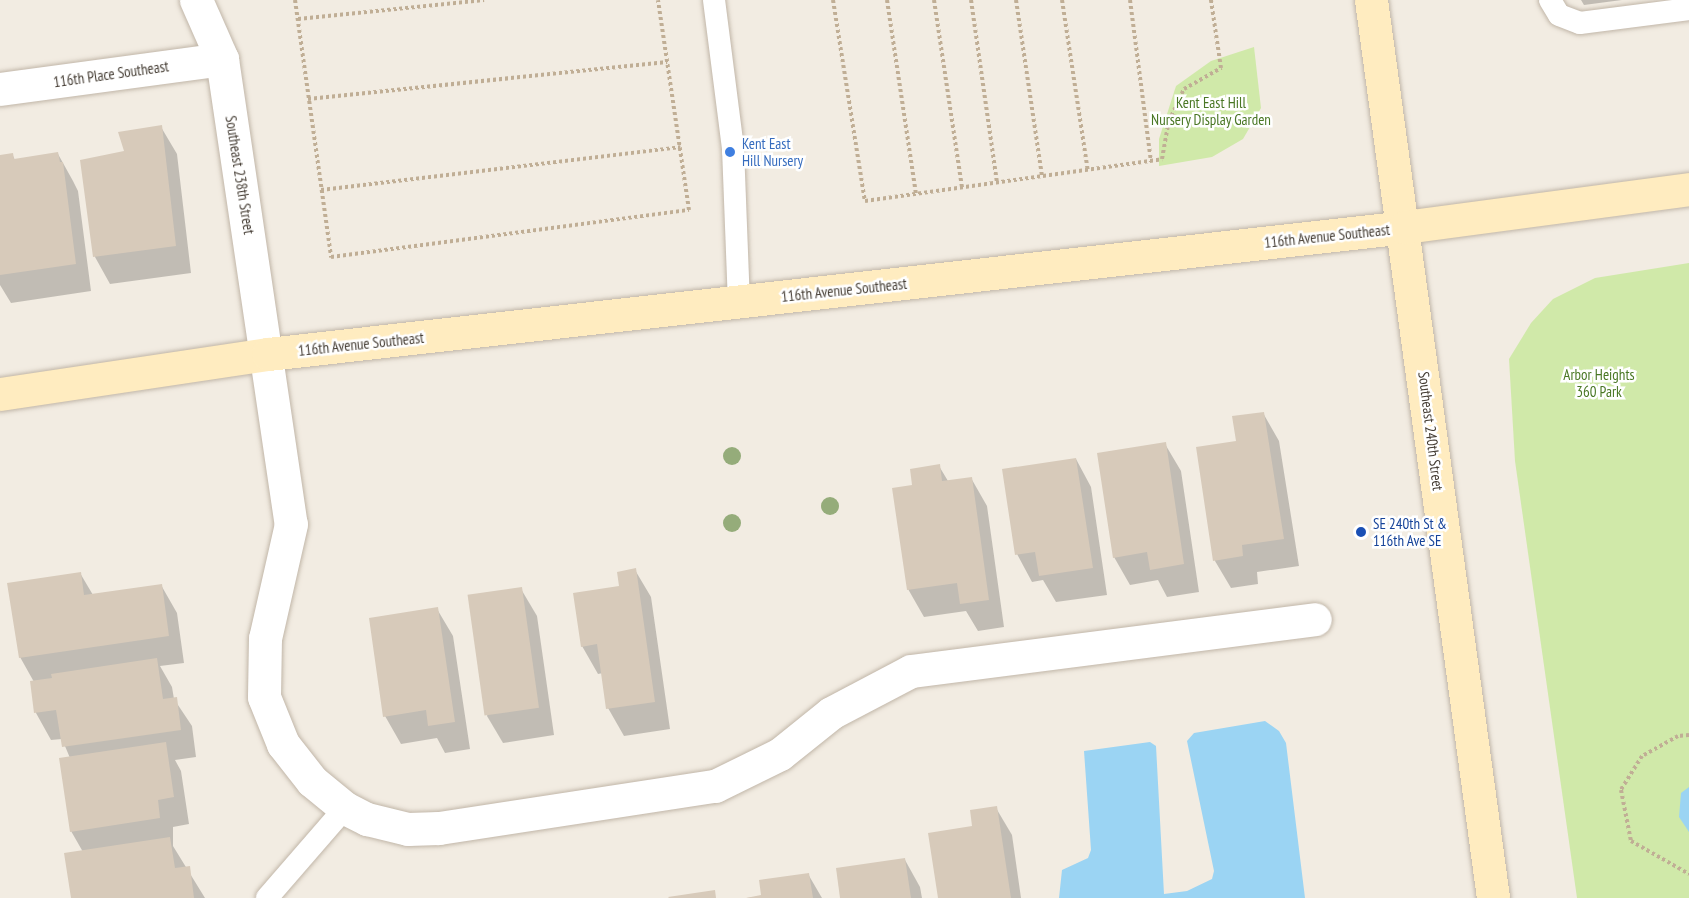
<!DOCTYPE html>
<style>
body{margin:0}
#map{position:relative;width:1689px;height:898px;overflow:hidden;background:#f2ece2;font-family:"PT Sans Narrow",sans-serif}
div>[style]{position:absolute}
.green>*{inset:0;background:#d0e9a9}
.water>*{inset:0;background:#9bd4f3}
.shadow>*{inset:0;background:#0003}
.building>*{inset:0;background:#d7caba;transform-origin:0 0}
.path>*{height:4px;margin-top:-2px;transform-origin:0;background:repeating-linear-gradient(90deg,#c0ae95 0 3px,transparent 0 6px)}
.roads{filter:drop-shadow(0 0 2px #c1b6a8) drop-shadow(0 0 2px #c1b6a8)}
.service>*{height:22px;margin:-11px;padding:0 11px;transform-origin:11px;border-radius:11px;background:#fff}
.minor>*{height:33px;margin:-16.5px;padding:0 16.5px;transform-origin:16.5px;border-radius:16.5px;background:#fff}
.secondary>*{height:33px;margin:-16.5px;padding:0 16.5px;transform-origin:16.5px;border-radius:16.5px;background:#ffecc0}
.trees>*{width:18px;height:18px;margin:-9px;border-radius:50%;background:#95ac7a}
.dots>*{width:16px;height:16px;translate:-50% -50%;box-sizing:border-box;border:3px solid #fff;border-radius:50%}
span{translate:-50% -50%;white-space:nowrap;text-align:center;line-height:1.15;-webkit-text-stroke:5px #fff;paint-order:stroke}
.street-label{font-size:15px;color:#443c33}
.park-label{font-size:15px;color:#497724}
.shop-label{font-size:15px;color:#366cbe}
.left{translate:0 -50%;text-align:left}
.transit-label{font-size:15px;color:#164399}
</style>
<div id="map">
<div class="green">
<i style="clip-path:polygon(1254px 47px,1261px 108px,1243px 139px,1212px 157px,1159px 166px,1159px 139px,1176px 86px,1211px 61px)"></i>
<i style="clip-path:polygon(1689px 263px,1689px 898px,1577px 898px,1515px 461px,1509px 359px,1531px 323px,1553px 299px,1595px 278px)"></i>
</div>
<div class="water">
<i style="clip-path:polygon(1265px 721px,1279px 731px,1286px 743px,1305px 898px,1059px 898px,1062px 870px,1088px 858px,1091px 850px,1084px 751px,1150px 742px,1156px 746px,1164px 894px,1187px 891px,1212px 879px,1214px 871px,1187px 741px,1194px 733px)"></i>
<i style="clip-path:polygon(1689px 787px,1689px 832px,1679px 817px,1681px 793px)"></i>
</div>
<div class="shadow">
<i style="clip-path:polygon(1581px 0,1622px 0,1584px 5px)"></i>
<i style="clip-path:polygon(161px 127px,177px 154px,191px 273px,110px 284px,95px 257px,81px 161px,126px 152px)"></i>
<i style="clip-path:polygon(12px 154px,15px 160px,58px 154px,73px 181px,78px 191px,91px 291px,11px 303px,0 285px,0 156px)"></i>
<i style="clip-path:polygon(1263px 413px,1279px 441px,1299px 566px,1257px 572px,1258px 584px,1231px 588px,1215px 561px,1198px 448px,1237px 442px)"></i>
<i style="clip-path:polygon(1165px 444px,1181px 471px,1199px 592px,1167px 597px,1158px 580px,1130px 585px,1114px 557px)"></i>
<i style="clip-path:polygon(1076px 459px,1091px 487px,1107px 595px,1056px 602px,1043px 580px,1032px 582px,1017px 554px)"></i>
<i style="clip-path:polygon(939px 466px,948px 481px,971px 478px,987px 506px,1004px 627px,978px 631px,966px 611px,924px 617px,908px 589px)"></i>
<i style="clip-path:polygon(635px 570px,651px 597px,670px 729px,624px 736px,608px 708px,603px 673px,598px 674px,582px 646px)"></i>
<i style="clip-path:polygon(80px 573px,93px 595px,161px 585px,177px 613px,184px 663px,160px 666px,172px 687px,174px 699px,192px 726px,196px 757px,175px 760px,181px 771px,189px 824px,173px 827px,173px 846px,205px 898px,72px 898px,83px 852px,71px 831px,70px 758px,62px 739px,51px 740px,36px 713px,31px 683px,34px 682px,20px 657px)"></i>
<i style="clip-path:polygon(521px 589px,537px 616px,554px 735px,503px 743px,487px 716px)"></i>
<i style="clip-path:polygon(437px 609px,453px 636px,470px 749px,445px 753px,437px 738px,401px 744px,385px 716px)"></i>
<i style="clip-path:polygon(996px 808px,1012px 835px,1021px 898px,940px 898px,974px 827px)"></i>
<i style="clip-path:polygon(905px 860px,920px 887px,922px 898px,842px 898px)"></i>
<i style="clip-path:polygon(808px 874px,822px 898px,747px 898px,763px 896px)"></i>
</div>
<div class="building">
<i style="clip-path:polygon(162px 125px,176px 246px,93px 257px,80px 160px,124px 151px,118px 132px)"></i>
<i style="clip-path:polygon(58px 152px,60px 162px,63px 162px,76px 264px,0 275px,0 155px,13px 153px,14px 159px)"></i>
<i style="clip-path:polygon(1264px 412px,1284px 539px,1242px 545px,1243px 556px,1213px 561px,1196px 447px,1236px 441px,1232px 416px)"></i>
<i style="clip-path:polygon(1166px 442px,1184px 564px,1150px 570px,1147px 552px,1113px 558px,1097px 453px)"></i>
<i style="clip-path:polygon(1076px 458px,1093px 568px,1039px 576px,1035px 552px,1015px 555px,1002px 469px)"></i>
<i style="clip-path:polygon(940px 464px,942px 481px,972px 477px,989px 600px,960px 604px,957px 583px,907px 590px,892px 488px,912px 485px,910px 469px)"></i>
<i style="clip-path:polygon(636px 568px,655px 702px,606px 709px,597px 644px,581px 647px,573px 593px,619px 586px,617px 572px)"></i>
<i style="clip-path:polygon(81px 572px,84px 595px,162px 584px,169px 636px,19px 658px,7px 583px)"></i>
<i style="left:522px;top:587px;width:122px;height:55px;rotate:82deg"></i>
<i style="clip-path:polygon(438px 607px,455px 722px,428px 726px,426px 710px,383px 717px,369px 618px)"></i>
<i style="clip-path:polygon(157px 658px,163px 699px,177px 697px,181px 730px,62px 747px,56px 710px,34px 713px,30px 681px,52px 678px,51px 674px)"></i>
<i style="clip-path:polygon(166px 742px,174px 797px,158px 800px,160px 818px,70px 832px,59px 758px)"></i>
<i style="clip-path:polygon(997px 806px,1011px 898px,938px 898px,928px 833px,972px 826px,970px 810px)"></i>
<i style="clip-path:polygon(170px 837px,175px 868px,190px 866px,194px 898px,71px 898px,64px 853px)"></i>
<i style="clip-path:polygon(905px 858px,911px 898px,840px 898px,836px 868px)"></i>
<i style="clip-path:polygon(809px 873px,813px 898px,746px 898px,761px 895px,759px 880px)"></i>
<i style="clip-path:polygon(715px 890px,716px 898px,669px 898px,668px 897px)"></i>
</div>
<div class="path">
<i style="left:295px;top:0;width:260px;rotate:82deg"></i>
<i style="left:331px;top:257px;width:361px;rotate:-7.5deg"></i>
<i style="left:689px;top:210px;width:212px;rotate:-98.4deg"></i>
<i style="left:833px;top:0;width:204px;rotate:81deg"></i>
<i style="left:865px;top:201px;width:300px;rotate:-8deg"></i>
<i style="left:1162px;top:159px;width:39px;rotate:-80deg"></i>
<i style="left:1169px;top:121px;width:35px;rotate:-65deg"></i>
<i style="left:1184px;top:89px;width:43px;rotate:-29.6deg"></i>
<i style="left:1221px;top:68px;width:69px;rotate:-98.4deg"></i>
<i style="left:887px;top:0;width:196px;rotate:81.5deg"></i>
<i style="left:934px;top:0;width:190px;rotate:81.5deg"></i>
<i style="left:971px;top:0;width:185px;rotate:81.9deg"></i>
<i style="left:1016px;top:0;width:179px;rotate:81.6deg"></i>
<i style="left:1062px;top:0;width:173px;rotate:81.4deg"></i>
<i style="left:1130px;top:0;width:163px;rotate:82.6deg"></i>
<i style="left:298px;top:19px;width:187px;rotate:-5.8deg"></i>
<i style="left:308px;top:99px;width:361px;rotate:-5.9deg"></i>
<i style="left:321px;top:190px;width:362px;rotate:-6.8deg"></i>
<i style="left:1689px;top:735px;width:11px;rotate:175deg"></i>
<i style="left:1678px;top:736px;width:41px;rotate:150.9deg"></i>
<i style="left:1642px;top:756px;width:40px;rotate:122deg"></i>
<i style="left:1621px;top:790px;width:52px;rotate:78.9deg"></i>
<i style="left:1631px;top:841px;width:67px;rotate:29.6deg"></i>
</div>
<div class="roads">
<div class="service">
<i style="left:714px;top:0;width:149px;rotate:82.7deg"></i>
<i style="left:733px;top:148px;width:154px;rotate:87.8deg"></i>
<i style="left:1550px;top:0;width:17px;rotate:59deg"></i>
<i style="left:1559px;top:15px;width:22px;rotate:21deg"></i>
<i style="left:1580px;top:23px;width:110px;rotate:-7.3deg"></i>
<i style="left:267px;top:898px;width:119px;rotate:-49.1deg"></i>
</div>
<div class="minor">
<i style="left:196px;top:0;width:64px;rotate:66.2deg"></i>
<i style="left:222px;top:59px;width:470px;rotate:81.6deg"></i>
<i style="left:291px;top:524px;width:117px;rotate:102.8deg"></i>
<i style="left:265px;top:638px;width:59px;rotate:91deg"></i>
<i style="left:264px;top:697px;width:51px;rotate:68deg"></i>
<i style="left:283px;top:744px;width:47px;rotate:51.9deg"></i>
<i style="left:312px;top:781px;width:43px;rotate:39.3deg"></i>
<i style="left:345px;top:808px;width:25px;rotate:27deg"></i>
<i style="left:367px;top:819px;width:42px;rotate:13.7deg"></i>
<i style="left:408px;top:829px;width:31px;rotate:-2deg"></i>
<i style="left:439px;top:828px;width:279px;rotate:-8.7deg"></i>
<i style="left:715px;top:786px;width:72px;rotate:-26.2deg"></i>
<i style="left:780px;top:754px;width:65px;rotate:-38.8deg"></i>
<i style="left:831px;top:713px;width:90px;rotate:-27.7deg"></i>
<i style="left:911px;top:671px;width:407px;rotate:-7.3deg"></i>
<i style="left:0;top:89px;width:224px;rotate:-7.7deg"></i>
</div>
<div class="secondary">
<i style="left:1371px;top:0;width:906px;rotate:82.26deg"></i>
<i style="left:0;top:394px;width:271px;rotate:-8.5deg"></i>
<i style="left:268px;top:354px;width:1144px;rotate:-6.37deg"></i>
<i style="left:1405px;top:227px;width:287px;rotate:-7.6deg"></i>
</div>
</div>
<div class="trees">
<i style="left:732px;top:456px"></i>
<i style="left:830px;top:506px"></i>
<i style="left:732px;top:523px"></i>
</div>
<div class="dots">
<i style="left:730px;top:152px;background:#3f7fe0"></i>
<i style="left:1361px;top:532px;background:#1a4fb4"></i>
</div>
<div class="street-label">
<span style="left:111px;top:74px;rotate:-8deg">116th Place Southeast</span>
<span style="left:240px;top:175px;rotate:81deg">Southeast 238th Street</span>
<span style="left:1327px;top:236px;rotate:-6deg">116th Avenue Southeast</span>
<span style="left:844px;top:290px;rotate:-6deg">116th Avenue Southeast</span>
<span style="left:361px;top:344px;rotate:-6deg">116th Avenue Southeast</span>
<span style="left:1431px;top:431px;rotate:83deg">Southeast 240th Street</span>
</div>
<div class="park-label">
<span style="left:1211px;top:111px">Kent East Hill<br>Nursery Display Garden</span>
<span style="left:1599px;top:383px">Arbor Heights<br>360 Park</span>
</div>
<div class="shop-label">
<span class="left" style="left:742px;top:152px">Kent East<br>Hill Nursery</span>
</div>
<div class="transit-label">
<span class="left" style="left:1373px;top:532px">SE 240th St &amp;<br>116th Ave SE</span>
</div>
</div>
